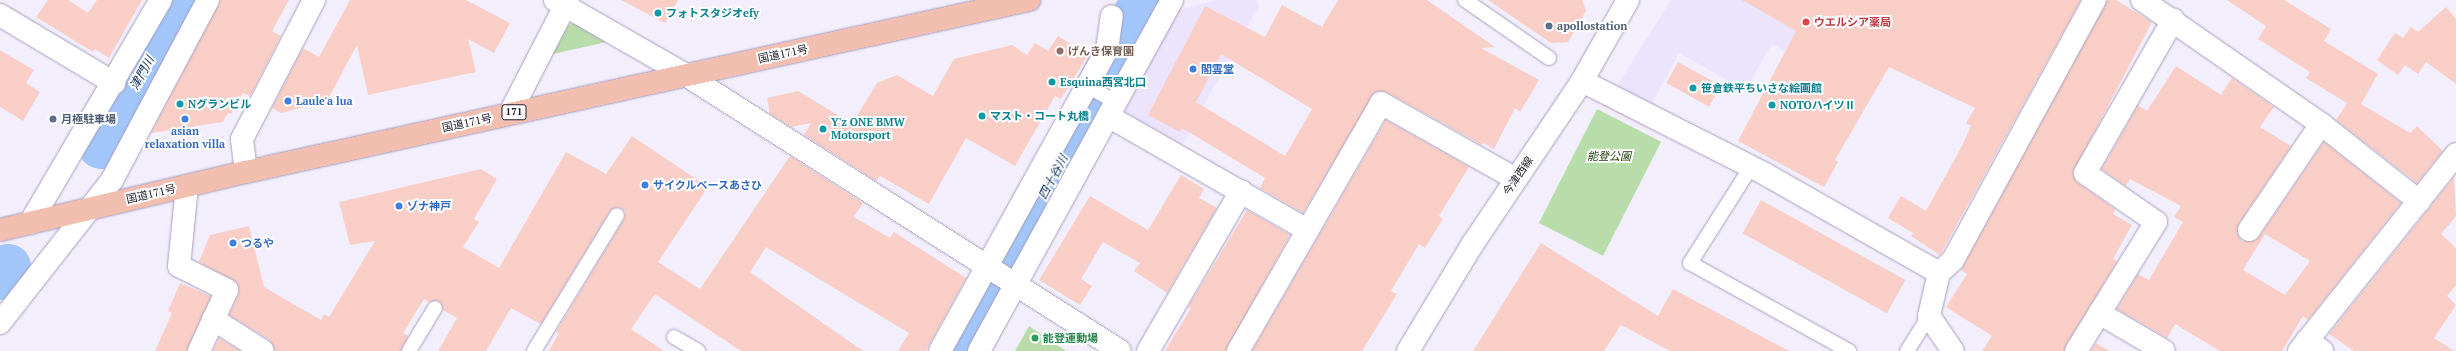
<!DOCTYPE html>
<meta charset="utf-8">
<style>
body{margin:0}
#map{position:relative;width:2456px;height:351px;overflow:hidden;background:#f3eefc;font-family:"PT Serif","Noto Sans JP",serif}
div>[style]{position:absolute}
.built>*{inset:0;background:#ece4fd}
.green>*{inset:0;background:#b9ddaa;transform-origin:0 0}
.river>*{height:46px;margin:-23px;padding:0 23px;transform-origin:23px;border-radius:23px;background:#a2c6f9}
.building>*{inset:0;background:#f8cec7;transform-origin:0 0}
.roads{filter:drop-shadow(0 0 1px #a89ebf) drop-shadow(0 0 1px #a89ebf)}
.lane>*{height:14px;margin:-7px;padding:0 7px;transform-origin:7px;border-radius:7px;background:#fff}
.street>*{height:22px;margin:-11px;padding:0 11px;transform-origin:11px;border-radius:11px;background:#fff}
.secondary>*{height:22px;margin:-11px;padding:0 11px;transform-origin:11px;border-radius:11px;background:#fff}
.highway>*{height:22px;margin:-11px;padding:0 11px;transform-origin:11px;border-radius:11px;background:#f2beaf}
.dots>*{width:11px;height:11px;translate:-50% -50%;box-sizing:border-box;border:2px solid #fefefe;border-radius:50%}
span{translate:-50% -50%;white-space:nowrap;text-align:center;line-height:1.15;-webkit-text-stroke:4px #fefefe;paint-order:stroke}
.shield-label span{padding:1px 3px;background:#fefefe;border:1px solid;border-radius:3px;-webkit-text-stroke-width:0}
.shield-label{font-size:10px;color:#201c29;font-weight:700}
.culture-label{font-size:11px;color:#0d838f;font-weight:700}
.left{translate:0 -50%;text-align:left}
.health-label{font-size:11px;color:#be3a42;font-weight:700}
.service-label{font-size:11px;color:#4e5e75;font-weight:700}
.education-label{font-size:11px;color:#785e54;font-weight:700}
.street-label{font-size:11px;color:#201c29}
.shop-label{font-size:11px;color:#366cbe;font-weight:700}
.park-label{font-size:11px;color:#1d3f08;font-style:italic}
.leisure-label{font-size:11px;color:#27864d;font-weight:700}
.water-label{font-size:12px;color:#072a56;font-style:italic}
</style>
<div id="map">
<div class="built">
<i style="clip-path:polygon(1217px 0,1257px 0,1259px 6px,1182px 145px,1122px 110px,1179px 10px)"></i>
<i style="clip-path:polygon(1671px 0,1850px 0,1813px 67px,1772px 44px,1745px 90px,1679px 53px,1651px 105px,1617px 86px)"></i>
</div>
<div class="green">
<i style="clip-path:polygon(579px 22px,611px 41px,553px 54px,568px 25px)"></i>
<i style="left:1597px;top:109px;width:72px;height:128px;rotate:27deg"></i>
<i style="clip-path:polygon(1029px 326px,1066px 351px,1015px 351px)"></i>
</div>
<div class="river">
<i style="left:101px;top:146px;width:167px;rotate:-60.7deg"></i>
<i style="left:0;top:277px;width:13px;rotate:-51deg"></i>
<i style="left:956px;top:351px;width:197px;rotate:-60.4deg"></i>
<i style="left:1053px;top:180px;width:201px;rotate:-63.4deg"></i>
</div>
<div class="building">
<i style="clip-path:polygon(48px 0,68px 0,88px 13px,97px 0,142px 0,109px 58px,95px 49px,93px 52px,36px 17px)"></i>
<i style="clip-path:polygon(220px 0,289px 0,272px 31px,281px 36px,250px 96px,243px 93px,231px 114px,228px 113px,223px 122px,151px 133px)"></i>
<i style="clip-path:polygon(350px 0,466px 0,510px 23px,494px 53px,468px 39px,476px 72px,368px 95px,357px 45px,327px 101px,281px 113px,272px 108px,303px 48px,319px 57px)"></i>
<i style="clip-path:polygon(621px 0,678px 0,665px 23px)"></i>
<i style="clip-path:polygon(evenodd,1338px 0,1427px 0,1495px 47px,1481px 48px,1539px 80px,1520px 112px,1515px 108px,1494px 149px,1483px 143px,1482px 145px,1387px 92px,1375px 92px,1303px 213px,1260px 188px,1265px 178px,1182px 128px,1180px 132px,1148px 115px,1205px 6px,1265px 37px,1282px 5px,1322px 27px,1338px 0,1221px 54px,1312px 109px,1285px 156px,1196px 102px,1221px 54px)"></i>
<i style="clip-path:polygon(1488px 0,1582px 0,1586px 11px,1568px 42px,1551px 43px)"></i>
<i style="clip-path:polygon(1742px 0,2081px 0,1940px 255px,1911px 236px,1913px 233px,1888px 218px,1901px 196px,1926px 211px,1962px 146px,1971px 126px,1966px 123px,1975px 108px,1889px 67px,1835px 160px,1838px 162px,1824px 187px,1738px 141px,1796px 31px)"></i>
<i style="clip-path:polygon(2107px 0,2116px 0,2152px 22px,2073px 173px,2078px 183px,2115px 209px,2113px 214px,2132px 225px,2113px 259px,2117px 261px,2064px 351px,1982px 351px,1992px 336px,1946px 307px,1967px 274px,1961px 270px)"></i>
<i style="clip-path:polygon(2227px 0,2284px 0,2331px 29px,2324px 41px,2378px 74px,2361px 104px,2410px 133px,2417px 126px,2443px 151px,2417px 183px,2336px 120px,2347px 103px,2306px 78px,2310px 72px,2258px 39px,2266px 26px)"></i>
<i style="clip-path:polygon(2446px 7px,2456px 19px,2456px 84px,2426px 62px,2418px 74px,2405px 65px,2398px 75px,2377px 60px,2395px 33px,2403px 38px,2411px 27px,2418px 32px)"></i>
<i style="clip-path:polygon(1058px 36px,1088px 55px,1061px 99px,1055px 96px,1015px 166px,966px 138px,929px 204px,880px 176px,876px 181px,804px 135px,811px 123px,791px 127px,770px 114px,767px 98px,798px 91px,852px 124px,877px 83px,897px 75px,933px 96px,954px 59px,1012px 45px,1027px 55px,1035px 43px,1048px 51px)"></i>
<i style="clip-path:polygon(0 50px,34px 70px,26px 83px,40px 92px,23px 121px,0 107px)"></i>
<i style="left:1678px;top:62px;width:49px;height:24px;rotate:29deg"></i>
<i style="clip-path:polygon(evenodd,2176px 66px,2221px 95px,2232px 78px,2274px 107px,2260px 127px,2291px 146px,2239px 223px,2238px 235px,2242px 241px,2254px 241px,2259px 237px,2324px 142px,2401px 203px,2308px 320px,2303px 316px,2282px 351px,2220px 351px,2175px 324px,2167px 338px,2117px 309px,2138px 274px,2149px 280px,2183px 222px,2174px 217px,2181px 206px,2130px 179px,2126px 186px,2102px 169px,2138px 105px,2147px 111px,2176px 66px,2265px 234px,2310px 261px,2285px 295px,2243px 270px,2265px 234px)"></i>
<i style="clip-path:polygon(1386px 120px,1469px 167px,1439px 216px,1443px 219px,1425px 248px,1419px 244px,1391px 291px,1397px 294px,1362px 351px,1252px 351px)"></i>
<i style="clip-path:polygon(632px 136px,708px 187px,658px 262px,700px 289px,790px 156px,863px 203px,854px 217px,890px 238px,894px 232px,966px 278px,926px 351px,898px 351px,909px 333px,766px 247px,750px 272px,863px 351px,741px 351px,655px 294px,631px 329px,664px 351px,549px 351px,559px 333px,556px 332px,624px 219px,625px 211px,618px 207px,610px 211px,541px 324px,511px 308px,486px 351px,438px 351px,457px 318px,443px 310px,439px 301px,429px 302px,424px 299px,403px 333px,408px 336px,401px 351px,275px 351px,270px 340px,229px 315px,238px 295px,237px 283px,199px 262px,210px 235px,249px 226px,264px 287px,321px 320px,324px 314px,329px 317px,375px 241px,350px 245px,339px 202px,481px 169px,497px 179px,474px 219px,479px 222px,463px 247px,499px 268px,566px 152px,606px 174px)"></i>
<i style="clip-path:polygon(1181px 175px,1204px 189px,1199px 198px,1217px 208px,1167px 293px,1134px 271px,1140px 263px,1103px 242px,1081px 279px,1092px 286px,1080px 305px,1039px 280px,1090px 196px,1148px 230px)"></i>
<i style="clip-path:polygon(2454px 177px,2456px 216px,2441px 234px,2456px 248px,2456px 285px,2447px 296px,2456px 305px,2434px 338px,2454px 351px,2354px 351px,2329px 334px)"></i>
<i style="left:1761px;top:200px;width:165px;height:38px;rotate:29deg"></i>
<i style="clip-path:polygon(1247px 210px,1290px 235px,1226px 351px,1165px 351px,1191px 308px,1188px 307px)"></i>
<i style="clip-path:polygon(1541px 243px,1658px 316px,1673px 289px,1789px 351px,1670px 351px,1621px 325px,1604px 351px,1473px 351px)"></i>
<i style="clip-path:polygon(180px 283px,211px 296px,187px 351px,155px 351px,172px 313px,168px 311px)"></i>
<i style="clip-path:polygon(219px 338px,240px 351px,213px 351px)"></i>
<i style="clip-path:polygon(2096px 343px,2109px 351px,2091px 351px)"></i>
</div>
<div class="roads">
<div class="lane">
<i style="left:1465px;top:0;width:102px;rotate:34.6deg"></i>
<i style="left:1087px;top:86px;width:33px;rotate:29deg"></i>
<i style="left:1751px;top:167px;width:114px;rotate:122.4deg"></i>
<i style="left:1690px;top:263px;width:182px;rotate:29deg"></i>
<i style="left:674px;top:337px;width:28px;rotate:30deg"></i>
<i style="left:409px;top:351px;width:50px;rotate:-58.8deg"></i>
<i style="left:534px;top:351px;width:159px;rotate:-58.6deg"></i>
<i style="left:1907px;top:351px;width:41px;rotate:-57.8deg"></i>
</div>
<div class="street">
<i style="left:555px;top:0;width:151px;rotate:29.8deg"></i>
<i style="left:686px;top:75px;width:514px;rotate:32.45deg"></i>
<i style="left:2142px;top:0;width:218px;rotate:34.7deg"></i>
<i style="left:2321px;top:124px;width:125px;rotate:38.2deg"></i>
<i style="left:0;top:15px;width:133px;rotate:30.8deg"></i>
<i style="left:1582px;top:81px;width:205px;rotate:26.9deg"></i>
<i style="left:1765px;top:174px;width:200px;rotate:29.6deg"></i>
<i style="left:1939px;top:273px;width:44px;rotate:103.1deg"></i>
<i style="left:1929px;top:316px;width:42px;rotate:55.6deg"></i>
<i style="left:510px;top:113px;width:127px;rotate:-62.8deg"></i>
<i style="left:1108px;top:116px;width:229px;rotate:29.8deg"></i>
<i style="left:246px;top:172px;width:33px;rotate:-97deg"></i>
<i style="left:242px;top:139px;width:157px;rotate:-62.6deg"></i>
<i style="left:187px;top:186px;width:80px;rotate:95.7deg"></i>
<i style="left:179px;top:266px;width:54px;rotate:26.6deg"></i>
<i style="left:227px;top:290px;width:67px;rotate:114.7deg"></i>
<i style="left:30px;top:223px;width:259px;rotate:-59.6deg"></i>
<i style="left:2249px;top:230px;width:128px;rotate:-55.8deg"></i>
<i style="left:1939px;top:273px;width:19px;rotate:-43deg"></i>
<i style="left:1953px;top:260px;width:296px;rotate:-61.4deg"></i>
<i style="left:2099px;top:313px;width:75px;rotate:30.3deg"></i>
<i style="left:213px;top:319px;width:59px;rotate:32.6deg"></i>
<i style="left:0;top:323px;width:182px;rotate:-51.9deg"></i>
<i style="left:112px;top:180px;width:204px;rotate:-61.9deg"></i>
<i style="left:2307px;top:340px;width:19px;rotate:36deg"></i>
<i style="left:940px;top:351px;width:344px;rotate:-61deg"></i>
<i style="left:1107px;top:50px;width:34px;rotate:-82deg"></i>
<i style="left:1148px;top:351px;width:185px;rotate:-59.8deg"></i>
<i style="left:1238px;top:351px;width:286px;rotate:-60deg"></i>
<i style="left:1381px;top:103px;width:155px;rotate:29.4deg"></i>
<i style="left:2076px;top:351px;width:152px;rotate:-58.2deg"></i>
<i style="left:2156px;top:222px;width:86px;rotate:-145.4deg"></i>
<i style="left:2085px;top:173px;width:177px;rotate:-60.1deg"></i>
<i style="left:2299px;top:351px;width:252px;rotate:-51.4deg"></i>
</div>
<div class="secondary">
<i style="left:979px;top:351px;width:401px;rotate:-61.2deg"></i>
<i style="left:1408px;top:351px;width:124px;rotate:-58.9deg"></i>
<i style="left:1472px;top:245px;width:197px;rotate:-56.1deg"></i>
<i style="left:1582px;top:81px;width:93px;rotate:-60.4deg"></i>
</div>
<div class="highway">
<i style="left:0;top:230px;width:253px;rotate:-13.3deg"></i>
<i style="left:246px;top:172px;width:802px;rotate:-12.39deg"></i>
</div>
</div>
<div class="dots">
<i style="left:658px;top:13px;background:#0f9aa8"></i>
<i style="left:1806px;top:22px;background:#e0444e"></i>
<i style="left:1549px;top:26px;background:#5c6f8a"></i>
<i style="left:1060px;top:51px;background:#8d6e63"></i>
<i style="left:1193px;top:69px;background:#3f7fe0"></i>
<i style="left:1052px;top:82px;background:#0f9aa8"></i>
<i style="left:1693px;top:88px;background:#0f9aa8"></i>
<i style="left:288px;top:101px;background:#3f7fe0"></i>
<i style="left:180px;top:104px;background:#0f9aa8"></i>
<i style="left:1772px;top:105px;background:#0f9aa8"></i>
<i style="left:982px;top:116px;background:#0f9aa8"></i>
<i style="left:53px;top:119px;background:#5c6f8a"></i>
<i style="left:185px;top:119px;background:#3f7fe0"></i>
<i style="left:823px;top:129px;background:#0f9aa8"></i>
<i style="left:645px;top:185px;background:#3f7fe0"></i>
<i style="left:399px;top:206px;background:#3f7fe0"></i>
<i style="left:233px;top:243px;background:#3f7fe0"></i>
<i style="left:1035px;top:338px;background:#2e9e5b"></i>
</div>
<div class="shield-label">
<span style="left:514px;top:112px">171</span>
</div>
<div class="culture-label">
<span class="left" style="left:666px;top:13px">フォトスタジオefy</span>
<span class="left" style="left:1060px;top:82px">Esquina西宮北口</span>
<span class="left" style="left:1701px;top:88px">笹倉鉄平ちいさな絵画館</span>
<span class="left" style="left:188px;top:104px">Nグランビル</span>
<span class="left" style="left:1780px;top:105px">NOTOハイツⅡ</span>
<span class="left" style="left:990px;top:116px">マスト・コート丸橋</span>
<span class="left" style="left:831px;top:129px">Y'z ONE BMW<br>Motorsport</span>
</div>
<div class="health-label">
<span class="left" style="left:1814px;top:22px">ウエルシア薬局</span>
</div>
<div class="service-label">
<span class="left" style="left:1557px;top:26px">apollostation</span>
<span class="left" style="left:61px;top:119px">月極駐車場</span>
</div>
<div class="education-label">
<span class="left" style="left:1068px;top:51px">げんき保育園</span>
</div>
<div class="street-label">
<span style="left:783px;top:54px;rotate:-12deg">国道171号</span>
<span style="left:467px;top:123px;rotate:-12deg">国道171号</span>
<span style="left:1518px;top:176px;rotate:-56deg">今津西線</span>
<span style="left:151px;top:194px;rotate:-13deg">国道171号</span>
</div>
<div class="shop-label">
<span class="left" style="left:1201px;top:69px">閣雲堂</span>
<span class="left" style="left:296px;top:101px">Laule'a lua</span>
<span style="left:185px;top:138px">asian<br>relaxation villa</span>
<span class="left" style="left:653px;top:185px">サイクルベースあさひ</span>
<span class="left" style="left:407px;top:206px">ゾナ神戸</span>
<span class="left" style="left:241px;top:243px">つるや</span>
</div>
<div class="park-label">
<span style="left:1609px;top:156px">能登公園</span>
</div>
<div class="leisure-label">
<span class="left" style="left:1043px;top:338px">能登運動場</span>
</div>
<div class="water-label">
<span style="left:142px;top:73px;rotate:-61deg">津門川</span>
<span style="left:1053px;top:177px;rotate:-62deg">四十谷川</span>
</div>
</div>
